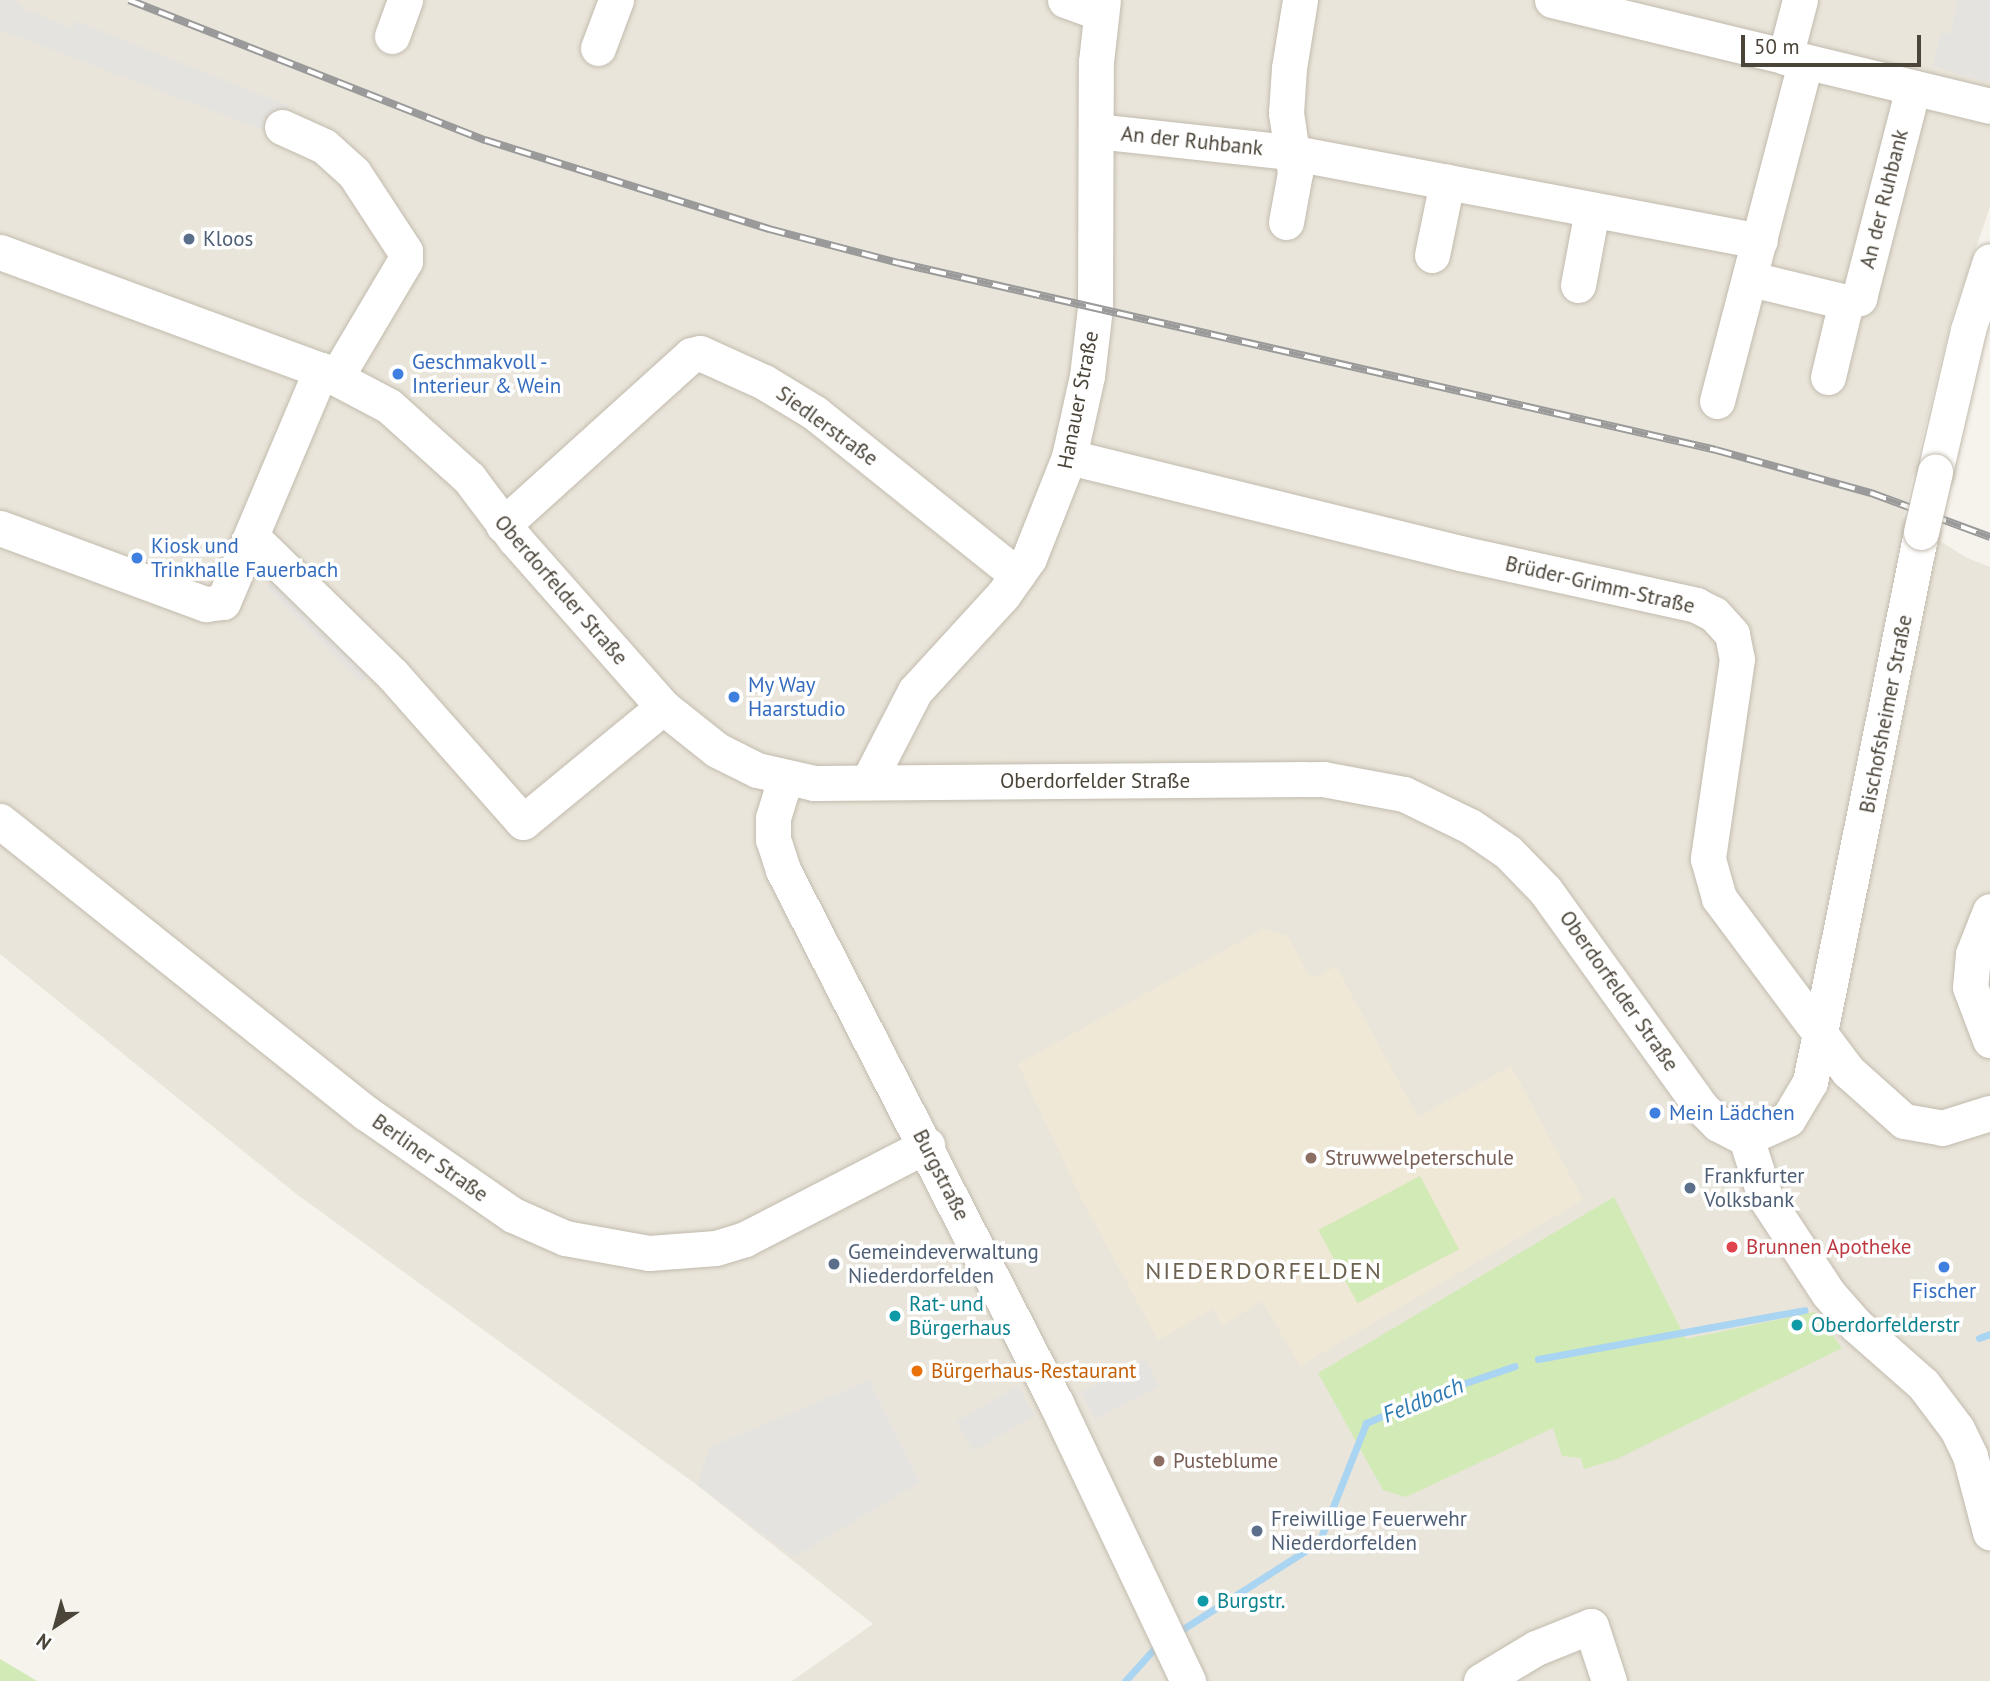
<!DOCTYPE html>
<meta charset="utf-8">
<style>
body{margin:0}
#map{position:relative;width:1990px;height:1681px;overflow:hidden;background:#f6f3ec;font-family:"PT Sans",sans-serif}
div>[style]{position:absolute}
.residential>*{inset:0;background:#eae5da}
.education>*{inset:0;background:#efe8d6}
.green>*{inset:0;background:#d2eab5;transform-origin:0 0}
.parking>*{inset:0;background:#e5e3e0;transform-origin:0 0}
.stream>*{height:7px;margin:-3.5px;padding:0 3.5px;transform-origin:3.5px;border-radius:3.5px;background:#a9d4f2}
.roads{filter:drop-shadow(0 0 2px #c2bbae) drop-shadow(0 0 2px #c2bbae)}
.minor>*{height:35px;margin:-17.5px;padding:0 17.5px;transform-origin:17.5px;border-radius:17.5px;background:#fff}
.rail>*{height:8px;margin-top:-4px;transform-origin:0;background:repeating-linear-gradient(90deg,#fff 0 16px,#9a9a9a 0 32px);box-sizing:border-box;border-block:2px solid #9a9a9a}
.bridges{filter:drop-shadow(0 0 2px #c2bbae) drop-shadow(0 0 2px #c2bbae)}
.minor-bridge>*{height:35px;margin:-17.5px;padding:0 17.5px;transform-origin:17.5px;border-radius:17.5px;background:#fff}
.dots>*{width:19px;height:19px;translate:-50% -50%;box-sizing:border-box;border:4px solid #fff;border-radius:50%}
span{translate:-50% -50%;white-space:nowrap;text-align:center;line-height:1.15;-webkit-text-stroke:7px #fff;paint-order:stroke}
.street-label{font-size:21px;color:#4b4439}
.service-label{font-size:21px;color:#4e5e75}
.left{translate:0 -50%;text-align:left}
.shop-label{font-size:21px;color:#366cbe}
.education-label{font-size:21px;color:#785e54}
.health-label{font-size:21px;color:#be3a42}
.culture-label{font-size:21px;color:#0d838f}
.food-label{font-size:21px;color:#c56008}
.water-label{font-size:23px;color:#2e7ab2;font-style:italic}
.quarter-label{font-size:24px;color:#6e6250;letter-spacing:2px}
.north{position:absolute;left:21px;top:1590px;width:70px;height:70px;-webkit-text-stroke:5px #fff;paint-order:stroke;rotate:216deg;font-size:19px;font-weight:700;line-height:28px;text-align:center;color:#4b4439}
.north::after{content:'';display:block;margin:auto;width:24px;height:32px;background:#4b4439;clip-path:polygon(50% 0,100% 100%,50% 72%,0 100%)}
.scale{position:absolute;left:1741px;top:35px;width:180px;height:32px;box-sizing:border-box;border:4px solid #4b4439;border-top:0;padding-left:9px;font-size:21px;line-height:24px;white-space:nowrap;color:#4b4439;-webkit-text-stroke:5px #fff;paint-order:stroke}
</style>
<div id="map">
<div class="residential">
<i style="clip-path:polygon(0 0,1990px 0,1990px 207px,1951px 320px,1903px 517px,1965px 557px,1990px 567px,1990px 1681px,792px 1681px,873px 1624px,697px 1485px,295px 1193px,0 954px)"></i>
</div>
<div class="education">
<i style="clip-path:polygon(1263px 929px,1288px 936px,1309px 975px,1318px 977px,1336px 966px,1418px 1117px,1511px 1066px,1583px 1200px,1300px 1366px,1262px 1301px,1222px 1326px,1213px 1309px,1158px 1340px,1081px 1198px,1018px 1064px)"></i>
</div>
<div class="green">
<i style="left:1420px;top:1176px;width:83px;height:115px;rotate:62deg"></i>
<i style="clip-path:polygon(1614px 1197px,1686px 1339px,1815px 1312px,1842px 1348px,1617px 1459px,1584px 1469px,1581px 1458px,1562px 1456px,1553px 1428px,1406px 1497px,1383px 1490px,1318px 1373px)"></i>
<i style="clip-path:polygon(0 1659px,37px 1681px,0 1681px)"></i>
</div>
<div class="parking">
<i style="clip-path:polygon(0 0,15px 0,26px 10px,73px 28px,76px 21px,289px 106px,278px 136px,0 30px)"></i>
<i style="clip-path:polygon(1958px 0,1990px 0,1990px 83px,1933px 66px,1941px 33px,1950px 34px)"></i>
<i style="left:285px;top:568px;width:134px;height:27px;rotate:45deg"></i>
<i style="left:1145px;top:1359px;width:31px;height:72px;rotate:63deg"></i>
<i style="clip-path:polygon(873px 1379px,872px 1386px,920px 1482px,794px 1557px,697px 1485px,710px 1447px)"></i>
<i style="left:1018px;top:1386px;width:34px;height:71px;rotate:60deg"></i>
</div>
<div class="stream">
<i style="left:1979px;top:1338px;width:12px;rotate:-20deg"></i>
<i style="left:1538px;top:1359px;width:271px;rotate:-10.4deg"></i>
<i style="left:1183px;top:1629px;width:161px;rotate:-32.6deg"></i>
<i style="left:1319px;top:1542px;width:128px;rotate:-68.4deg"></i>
<i style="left:1366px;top:1423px;width:76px;rotate:-23.2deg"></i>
<i style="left:1436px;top:1393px;width:83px;rotate:-18.9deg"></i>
<i style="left:1125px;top:1681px;width:42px;rotate:-47.9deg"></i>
</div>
<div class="roads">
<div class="minor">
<i style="left:1065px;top:0;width:37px;rotate:20deg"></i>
<i style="left:1552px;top:0;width:451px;rotate:13.6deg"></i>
<i style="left:392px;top:36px;width:38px;rotate:-70deg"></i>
<i style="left:598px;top:48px;width:51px;rotate:-69.4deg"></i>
<i style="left:1785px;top:57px;width:59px;rotate:-75.3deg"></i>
<i style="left:282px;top:127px;width:46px;rotate:24.3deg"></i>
<i style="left:324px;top:146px;width:40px;rotate:42deg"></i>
<i style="left:354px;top:173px;width:93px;rotate:56.8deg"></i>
<i style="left:405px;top:251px;width:10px;rotate:90deg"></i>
<i style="left:405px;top:261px;width:135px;rotate:120.7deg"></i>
<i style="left:1096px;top:131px;width:194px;rotate:6.2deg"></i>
<i style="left:1289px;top:152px;width:479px;rotate:10.7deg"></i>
<i style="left:1286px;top:222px;width:50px;rotate:-79.6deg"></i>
<i style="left:1295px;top:173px;width:61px;rotate:-98.5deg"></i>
<i style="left:1286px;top:113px;width:45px;rotate:-86.2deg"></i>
<i style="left:1289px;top:68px;width:69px;rotate:-80.8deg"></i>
<i style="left:0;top:252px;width:342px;rotate:20.2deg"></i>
<i style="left:321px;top:370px;width:77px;rotate:27.9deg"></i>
<i style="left:389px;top:406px;width:108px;rotate:42deg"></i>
<i style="left:469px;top:478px;width:76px;rotate:53deg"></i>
<i style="left:515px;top:539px;width:224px;rotate:48.6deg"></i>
<i style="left:663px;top:707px;width:69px;rotate:38.5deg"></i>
<i style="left:717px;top:750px;width:45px;rotate:26.6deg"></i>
<i style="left:757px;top:770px;width:58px;rotate:12.8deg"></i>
<i style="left:814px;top:783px;width:509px;rotate:-0.45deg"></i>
<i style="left:1323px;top:779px;width:82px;rotate:10.5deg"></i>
<i style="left:1404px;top:794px;width:73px;rotate:25.9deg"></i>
<i style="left:1470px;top:826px;width:46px;rotate:34.4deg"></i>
<i style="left:1508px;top:852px;width:53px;rotate:45.8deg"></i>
<i style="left:1545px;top:890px;width:267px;rotate:54.3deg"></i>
<i style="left:1701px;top:1107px;width:24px;rotate:45deg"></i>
<i style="left:1718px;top:1124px;width:31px;rotate:27deg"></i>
<i style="left:1746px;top:1138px;width:62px;rotate:72.1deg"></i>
<i style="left:1765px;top:1197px;width:115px;rotate:56.7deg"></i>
<i style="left:1828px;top:1293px;width:43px;rotate:48.8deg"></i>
<i style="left:1856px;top:1325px;width:89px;rotate:41.4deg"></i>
<i style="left:1923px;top:1384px;width:56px;rotate:52.9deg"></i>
<i style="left:1957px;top:1429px;width:30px;rotate:64deg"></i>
<i style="left:1970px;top:1456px;width:79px;rotate:75.3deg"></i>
<i style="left:1432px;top:255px;width:75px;rotate:-78.4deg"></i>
<i style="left:1751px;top:279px;width:98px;rotate:13.6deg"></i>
<i style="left:1578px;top:285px;width:76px;rotate:-79.4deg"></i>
<i style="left:1828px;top:377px;width:77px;rotate:-76.5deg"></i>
<i style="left:1846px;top:302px;width:14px;rotate:-17deg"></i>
<i style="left:1859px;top:298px;width:217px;rotate:-75.6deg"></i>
<i style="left:1717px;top:401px;width:350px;rotate:-75.4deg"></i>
<i style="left:1069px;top:457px;width:403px;rotate:13.8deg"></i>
<i style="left:1460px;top:553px;width:242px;rotate:12.4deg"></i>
<i style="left:1696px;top:605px;width:20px;rotate:27deg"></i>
<i style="left:1714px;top:614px;width:27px;rotate:48deg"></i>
<i style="left:1732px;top:634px;width:25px;rotate:79deg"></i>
<i style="left:1737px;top:659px;width:202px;rotate:98.3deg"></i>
<i style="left:1708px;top:859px;width:41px;rotate:74.2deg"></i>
<i style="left:1719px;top:898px;width:216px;rotate:53.3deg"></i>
<i style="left:1848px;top:1071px;width:75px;rotate:41.8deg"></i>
<i style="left:1904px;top:1121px;width:39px;rotate:10deg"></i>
<i style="left:1942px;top:1128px;width:50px;rotate:-17.4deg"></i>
<i style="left:1935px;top:472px;width:146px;rotate:-76.9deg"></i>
<i style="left:1968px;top:330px;width:72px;rotate:-72.3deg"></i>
<i style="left:503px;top:525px;width:253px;rotate:-42.1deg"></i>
<i style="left:691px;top:355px;width:9px;rotate:-13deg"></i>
<i style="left:700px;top:353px;width:70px;rotate:24.4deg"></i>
<i style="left:764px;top:382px;width:60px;rotate:31.3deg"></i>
<i style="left:815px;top:413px;width:259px;rotate:38.7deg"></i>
<i style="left:0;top:528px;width:220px;rotate:20.3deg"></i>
<i style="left:206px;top:604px;width:17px;rotate:-7deg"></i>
<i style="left:223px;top:602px;width:252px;rotate:-67.1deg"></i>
<i style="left:252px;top:537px;width:197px;rotate:44.4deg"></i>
<i style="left:393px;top:675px;width:196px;rotate:48.5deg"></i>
<i style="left:523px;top:822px;width:181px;rotate:-39.4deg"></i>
<i style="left:785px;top:779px;width:41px;rotate:107.1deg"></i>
<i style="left:773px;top:818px;width:21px;rotate:90deg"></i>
<i style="left:773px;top:839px;width:33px;rotate:72deg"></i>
<i style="left:783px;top:870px;width:599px;rotate:62.88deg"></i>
<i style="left:1056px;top:1403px;width:308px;rotate:64.6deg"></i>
<i style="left:868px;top:782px;width:102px;rotate:-62.7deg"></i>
<i style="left:915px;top:691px;width:130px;rotate:-47.5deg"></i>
<i style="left:1003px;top:595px;width:45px;rotate:-54.9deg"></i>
<i style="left:1029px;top:558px;width:109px;rotate:-68.4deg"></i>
<i style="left:1069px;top:457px;width:83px;rotate:-77.5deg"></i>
<i style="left:1087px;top:376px;width:68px;rotate:-83.3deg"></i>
<i style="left:1095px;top:308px;width:246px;rotate:-89.8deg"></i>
<i style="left:1096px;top:62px;width:62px;rotate:-83.6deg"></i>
<i style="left:0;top:821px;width:468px;rotate:38.6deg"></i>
<i style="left:366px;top:1113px;width:179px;rotate:34.8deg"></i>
<i style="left:513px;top:1215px;width:57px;rotate:23.9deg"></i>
<i style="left:565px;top:1238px;width:85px;rotate:10.1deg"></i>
<i style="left:649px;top:1253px;width:67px;rotate:-4.3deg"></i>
<i style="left:716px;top:1248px;width:30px;rotate:-17deg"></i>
<i style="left:745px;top:1239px;width:205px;rotate:-27.3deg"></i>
<i style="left:1990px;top:911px;width:46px;rotate:111.6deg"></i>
<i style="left:1973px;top:954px;width:33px;rotate:95deg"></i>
<i style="left:1970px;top:987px;width:57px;rotate:69.3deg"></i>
<i style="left:1746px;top:1138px;width:46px;rotate:-24.3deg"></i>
<i style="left:1788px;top:1119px;width:43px;rotate:-59.3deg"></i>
<i style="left:1810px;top:1082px;width:561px;rotate:-78.59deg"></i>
<i style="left:1481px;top:1681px;width:64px;rotate:-31deg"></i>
<i style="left:1536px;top:1648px;width:59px;rotate:-21.8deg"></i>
<i style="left:1591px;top:1626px;width:58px;rotate:71.9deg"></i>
</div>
</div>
<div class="rail">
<i style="left:129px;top:0;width:383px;rotate:21.5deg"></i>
<i style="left:485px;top:140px;width:298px;rotate:17.4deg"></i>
<i style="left:769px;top:229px;width:134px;rotate:14.7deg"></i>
<i style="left:899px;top:263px;width:838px;rotate:12.89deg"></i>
<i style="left:1716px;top:450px;width:161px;rotate:15.5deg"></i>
<i style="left:1871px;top:493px;width:127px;rotate:20.3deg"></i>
</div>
<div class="bridges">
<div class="minor-bridge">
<i style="left:1921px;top:532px;width:62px;rotate:-76.9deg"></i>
</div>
</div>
<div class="dots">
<i style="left:189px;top:239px;background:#5c6f8a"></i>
<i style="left:398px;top:374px;background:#3f7fe0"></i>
<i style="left:137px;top:558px;background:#3f7fe0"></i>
<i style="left:734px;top:697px;background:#3f7fe0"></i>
<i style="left:1655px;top:1113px;background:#3f7fe0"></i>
<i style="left:1311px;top:1158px;background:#8d6e63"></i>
<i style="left:1690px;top:1188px;background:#5c6f8a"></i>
<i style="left:1732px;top:1247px;background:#e0444e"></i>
<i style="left:834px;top:1264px;background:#5c6f8a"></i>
<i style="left:1944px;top:1267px;background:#3f7fe0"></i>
<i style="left:895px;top:1316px;background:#0f9aa8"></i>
<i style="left:1797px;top:1325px;background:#0f9aa8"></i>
<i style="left:917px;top:1371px;background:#e8710a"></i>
<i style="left:1159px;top:1461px;background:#8d6e63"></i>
<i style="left:1257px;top:1531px;background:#5c6f8a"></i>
<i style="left:1203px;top:1601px;background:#0f9aa8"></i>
</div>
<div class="street-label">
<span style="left:1192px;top:141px;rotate:6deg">An der Ruhbank</span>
<span style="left:1884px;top:199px;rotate:-76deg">An der Ruhbank</span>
<span style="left:1078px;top:400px;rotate:-79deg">Hanauer Straße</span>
<span style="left:827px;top:426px;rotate:36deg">Siedlerstraße</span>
<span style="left:1600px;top:585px;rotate:13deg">Brüder-Grimm-Straße</span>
<span style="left:561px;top:590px;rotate:49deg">Oberdorfelder Straße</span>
<span style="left:1886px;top:714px;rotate:-79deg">Bischofsheimer Straße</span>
<span style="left:1095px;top:781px">Oberdorfelder Straße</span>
<span style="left:1619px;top:991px;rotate:55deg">Oberdorfelder Straße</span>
<span style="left:430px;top:1158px;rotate:35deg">Berliner Straße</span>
<span style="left:941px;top:1175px;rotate:63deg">Burgstraße</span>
</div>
<div class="service-label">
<span class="left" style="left:203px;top:239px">Kloos</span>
<span class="left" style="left:1704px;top:1188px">Frankfurter<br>Volksbank</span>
<span class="left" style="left:848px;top:1264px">Gemeindeverwaltung<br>Niederdorfelden</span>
<span class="left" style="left:1271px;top:1531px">Freiwillige Feuerwehr<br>Niederdorfelden</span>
</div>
<div class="shop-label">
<span class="left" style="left:412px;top:374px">Geschmakvoll -<br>Interieur &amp; Wein</span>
<span class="left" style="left:151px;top:558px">Kiosk und<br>Trinkhalle Fauerbach</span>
<span class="left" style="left:748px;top:697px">My Way<br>Haarstudio</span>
<span class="left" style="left:1669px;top:1113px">Mein Lädchen</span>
<span style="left:1944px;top:1291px">Fischer</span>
</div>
<div class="education-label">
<span class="left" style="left:1325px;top:1158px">Struwwelpeterschule</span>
<span class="left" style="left:1173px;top:1461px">Pusteblume</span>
</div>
<div class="health-label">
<span class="left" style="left:1746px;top:1247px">Brunnen Apotheke</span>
</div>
<div class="culture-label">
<span class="left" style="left:909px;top:1316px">Rat- und<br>Bürgerhaus</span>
<span class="left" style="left:1811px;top:1325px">Oberdorfelderstr</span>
<span class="left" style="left:1217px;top:1601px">Burgstr.</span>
</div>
<div class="food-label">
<span class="left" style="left:931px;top:1371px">Bürgerhaus-Restaurant</span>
</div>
<div class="water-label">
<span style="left:1423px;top:1400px;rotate:-22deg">Feldbach</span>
</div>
<div class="quarter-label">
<span style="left:1264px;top:1271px">NIEDERDORFELDEN</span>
</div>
<div class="north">N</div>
<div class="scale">50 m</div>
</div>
